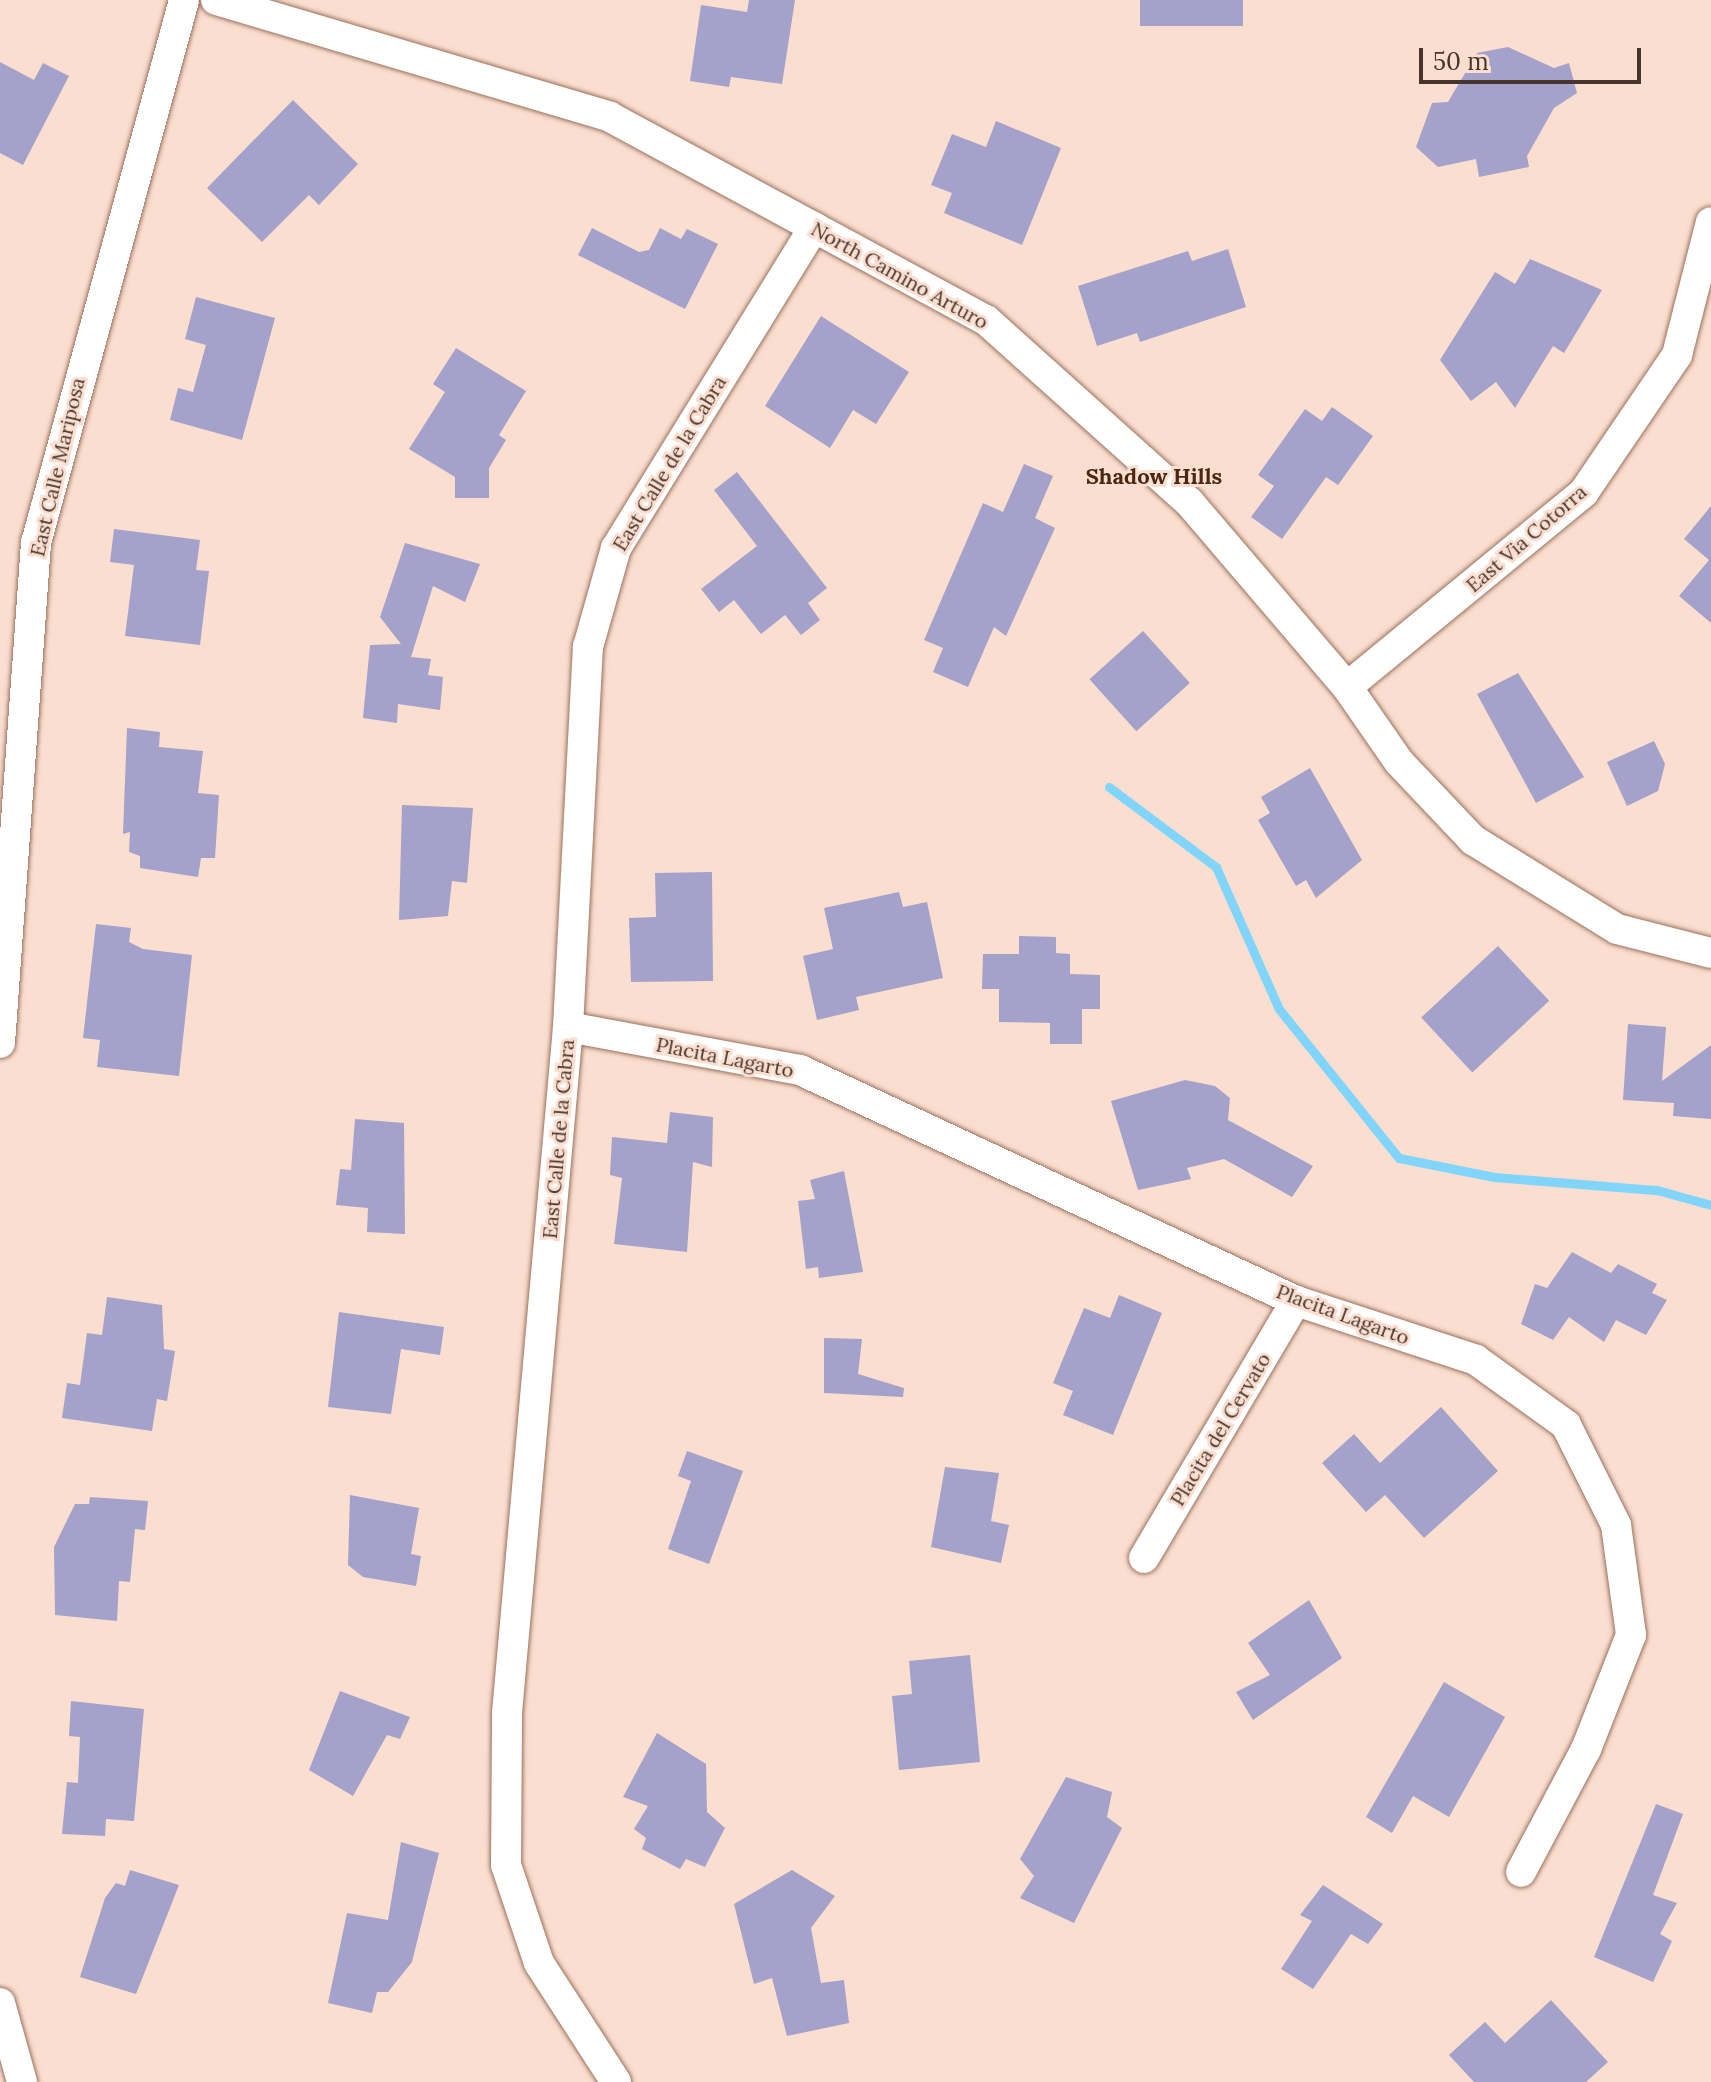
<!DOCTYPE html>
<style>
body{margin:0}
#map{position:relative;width:1711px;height:2082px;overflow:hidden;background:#faded0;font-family:Lora,serif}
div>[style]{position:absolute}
.stream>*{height:9px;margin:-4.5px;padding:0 4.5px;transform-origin:4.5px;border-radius:4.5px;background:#81d5fa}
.building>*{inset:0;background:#a4a1cb;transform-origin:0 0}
.roads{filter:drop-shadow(0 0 2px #9a715c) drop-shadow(0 0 2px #9a715c)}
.street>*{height:30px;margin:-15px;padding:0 15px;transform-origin:15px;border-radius:15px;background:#fff}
span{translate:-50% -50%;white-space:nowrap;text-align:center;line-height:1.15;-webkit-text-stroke:6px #faded0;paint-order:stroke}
.street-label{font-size:20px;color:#47342b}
.neighbourhood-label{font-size:22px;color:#4a2713;font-weight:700}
.scale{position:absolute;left:1419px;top:48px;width:222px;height:36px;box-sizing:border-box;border:4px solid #47342b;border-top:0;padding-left:10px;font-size:24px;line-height:28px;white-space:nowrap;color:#47342b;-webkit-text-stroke:6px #faded0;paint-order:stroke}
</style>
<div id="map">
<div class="stream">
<i style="left:1109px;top:787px;width:134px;rotate:36.8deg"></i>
<i style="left:1216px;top:867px;width:155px;rotate:66.1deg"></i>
<i style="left:1279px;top:1009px;width:191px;rotate:51.2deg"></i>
<i style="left:1399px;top:1158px;width:97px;rotate:11.3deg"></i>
<i style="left:1494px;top:1177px;width:164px;rotate:4.6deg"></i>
<i style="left:1657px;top:1190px;width:56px;rotate:15.5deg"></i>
</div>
<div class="building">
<i style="clip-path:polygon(749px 0,795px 0,782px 84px,731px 77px,729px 87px,690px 81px,701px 5px,747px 12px)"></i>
<i style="left:1140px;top:0;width:103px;height:26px"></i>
<i style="clip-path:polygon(1508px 47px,1554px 68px,1569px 63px,1577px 93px,1554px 108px,1527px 156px,1529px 167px,1479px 177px,1476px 159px,1438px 167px,1416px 147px,1432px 103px,1448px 102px,1477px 53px)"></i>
<i style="clip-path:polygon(0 62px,34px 80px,43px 63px,69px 76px,23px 165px,0 153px)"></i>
<i style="clip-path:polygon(293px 100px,358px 164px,319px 205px,309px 195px,262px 242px,207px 188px)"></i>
<i style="clip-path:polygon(996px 121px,1061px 148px,1022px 245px,944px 213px,952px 193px,931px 185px,952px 134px,986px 147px)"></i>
<i style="clip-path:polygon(592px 228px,639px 252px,649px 250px,660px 228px,681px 239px,687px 229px,718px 244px,685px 309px,578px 255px)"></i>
<i style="clip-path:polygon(1228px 249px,1246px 307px,1140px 342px,1137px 333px,1097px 346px,1078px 286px,1188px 251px,1192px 261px)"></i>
<i style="clip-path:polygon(1530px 259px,1602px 290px,1564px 353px,1553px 346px,1515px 408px,1496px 382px,1471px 401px,1440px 360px,1495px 272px,1515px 284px)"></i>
<i style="clip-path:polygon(196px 297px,275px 318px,242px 440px,170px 420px,178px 388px,193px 392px,206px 345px,185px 339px)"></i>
<i style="clip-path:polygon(821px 316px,909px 372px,876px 424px,853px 410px,830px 448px,765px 406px)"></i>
<i style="clip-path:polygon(456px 348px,526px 391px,499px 435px,506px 440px,489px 468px,489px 498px,455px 498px,455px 477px,409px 449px,445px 392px,433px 384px)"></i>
<i style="clip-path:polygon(1332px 407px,1373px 436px,1338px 485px,1326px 477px,1282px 539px,1251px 517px,1274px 486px,1258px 475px,1305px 409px,1322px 421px)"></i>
<i style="clip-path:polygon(1024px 464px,1053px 476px,1035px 518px,1055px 528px,1006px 636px,994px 627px,968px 687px,933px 672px,943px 648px,924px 640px,983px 503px,1003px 512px)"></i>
<i style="clip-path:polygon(737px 472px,827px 588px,808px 603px,820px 620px,801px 635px,785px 615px,761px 634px,734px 600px,719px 612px,701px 589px,757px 546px,714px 490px)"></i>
<i style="clip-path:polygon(1711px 506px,1711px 623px,1679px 596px,1709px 560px,1684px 539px)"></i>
<i style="clip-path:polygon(114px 529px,200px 540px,196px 570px,209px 571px,200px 645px,125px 636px,134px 565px,110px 562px)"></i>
<i style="clip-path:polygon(405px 543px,480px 564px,465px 602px,433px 586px,411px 657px,431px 659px,428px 675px,443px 677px,440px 710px,398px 704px,397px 723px,363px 718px,370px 645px,401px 644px,380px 617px)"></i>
<i style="left:1143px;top:631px;width:70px;height:72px;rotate:48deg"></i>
<i style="clip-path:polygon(1518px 673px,1584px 777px,1536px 803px,1477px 694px)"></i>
<i style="clip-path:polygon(127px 728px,160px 732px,159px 747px,203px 751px,198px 793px,219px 795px,215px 858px,201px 858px,198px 877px,140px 868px,140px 856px,129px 852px,130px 832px,123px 834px)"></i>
<i style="clip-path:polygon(1654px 741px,1665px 764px,1658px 791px,1627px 806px,1607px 762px)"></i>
<i style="clip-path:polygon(1310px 768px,1362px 860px,1316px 898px,1306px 880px,1296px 886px,1258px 820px,1270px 813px,1261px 797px)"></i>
<i style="clip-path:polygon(402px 805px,473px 808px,467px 883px,452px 881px,448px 916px,399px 920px)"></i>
<i style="clip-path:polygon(712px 872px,713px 981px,631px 982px,629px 918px,656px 917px,655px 873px)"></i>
<i style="clip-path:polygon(899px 892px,903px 907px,927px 902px,943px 978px,856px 997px,859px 1010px,817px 1020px,803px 956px,833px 949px,824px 908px)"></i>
<i style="clip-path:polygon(96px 924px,131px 928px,129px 942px,143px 949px,192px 955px,179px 1076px,97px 1067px,100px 1040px,83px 1038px)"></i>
<i style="clip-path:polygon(1019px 936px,1056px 937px,1056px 953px,1070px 954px,1070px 974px,1100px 975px,1100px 1009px,1082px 1009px,1082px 1044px,1050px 1044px,1050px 1023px,999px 1022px,999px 989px,982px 989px,983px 954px,1019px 954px)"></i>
<i style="left:1498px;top:946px;width:75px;height:105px;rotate:47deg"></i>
<i style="clip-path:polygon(1628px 1024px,1666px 1027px,1662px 1081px,1711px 1045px,1711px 1119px,1673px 1116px,1674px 1103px,1623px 1100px)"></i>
<i style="clip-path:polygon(1185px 1080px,1215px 1086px,1230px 1098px,1228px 1120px,1313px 1166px,1292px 1197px,1224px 1159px,1187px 1168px,1191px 1179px,1138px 1190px,1111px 1101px)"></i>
<i style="clip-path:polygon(670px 1112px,713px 1117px,712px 1167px,693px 1162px,687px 1252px,614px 1244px,622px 1178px,610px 1175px,612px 1137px,667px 1143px)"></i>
<i style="clip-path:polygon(355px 1119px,404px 1123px,405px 1234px,367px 1232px,368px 1208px,336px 1205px,340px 1169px,351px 1170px)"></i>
<i style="clip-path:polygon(844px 1171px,863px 1272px,819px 1278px,818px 1267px,806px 1269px,798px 1201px,815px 1199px,810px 1180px)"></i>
<i style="clip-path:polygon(1572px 1252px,1611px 1273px,1618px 1264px,1657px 1284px,1652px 1293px,1667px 1300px,1646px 1335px,1616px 1320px,1604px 1342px,1569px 1317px,1553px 1340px,1521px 1324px,1535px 1284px,1547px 1288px)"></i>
<i style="clip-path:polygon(1119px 1295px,1162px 1313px,1113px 1435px,1063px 1415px,1073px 1391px,1053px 1383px,1084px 1308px,1110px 1318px)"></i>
<i style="clip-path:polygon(107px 1297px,162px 1305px,164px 1349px,175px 1351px,167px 1401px,157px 1399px,152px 1431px,62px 1418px,67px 1383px,80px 1385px,87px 1333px,102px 1335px)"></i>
<i style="clip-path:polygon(339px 1312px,444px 1327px,440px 1355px,401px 1349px,391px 1414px,328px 1407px)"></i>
<i style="clip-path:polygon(824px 1338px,862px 1339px,858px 1374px,904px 1388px,903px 1397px,824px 1393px)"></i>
<i style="clip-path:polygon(1441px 1407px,1498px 1471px,1424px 1538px,1385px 1495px,1366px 1512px,1322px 1463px,1354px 1434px,1380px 1463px)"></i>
<i style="clip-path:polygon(687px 1451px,743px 1471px,709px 1564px,668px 1549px,691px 1481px,678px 1476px)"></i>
<i style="clip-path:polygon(945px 1467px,999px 1473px,991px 1521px,1009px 1525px,1001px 1563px,931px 1547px)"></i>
<i style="clip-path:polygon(350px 1495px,419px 1508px,411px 1554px,421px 1556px,416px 1586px,363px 1577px,348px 1565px)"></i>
<i style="clip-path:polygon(90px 1497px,148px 1501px,145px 1530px,135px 1529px,130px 1582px,119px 1581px,117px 1621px,55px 1615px,54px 1547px,75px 1504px,89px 1504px)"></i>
<i style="clip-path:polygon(1309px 1600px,1342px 1658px,1253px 1720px,1236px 1692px,1270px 1675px,1248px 1643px)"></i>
<i style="clip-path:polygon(970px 1655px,980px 1762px,899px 1770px,892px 1696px,912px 1694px,909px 1661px)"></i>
<i style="clip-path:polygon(1444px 1682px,1505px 1717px,1449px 1817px,1413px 1796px,1392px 1833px,1366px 1817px)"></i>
<i style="clip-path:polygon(340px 1691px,410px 1717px,400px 1739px,387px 1735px,353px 1796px,309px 1770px)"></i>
<i style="clip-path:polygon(71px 1701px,144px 1709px,134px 1821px,106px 1819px,105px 1836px,62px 1834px,67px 1782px,78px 1783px,80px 1737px,69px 1736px)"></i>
<i style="clip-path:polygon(657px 1733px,706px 1764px,707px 1812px,725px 1828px,705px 1867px,686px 1859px,680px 1869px,642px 1849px,646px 1838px,634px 1829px,648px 1806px,623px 1797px)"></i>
<i style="clip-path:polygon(1066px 1777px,1112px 1792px,1107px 1817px,1122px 1828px,1074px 1923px,1020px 1898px,1034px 1876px,1020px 1859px)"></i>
<i style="clip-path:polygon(1656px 1804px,1683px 1814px,1653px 1895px,1677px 1903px,1660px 1934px,1672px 1941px,1653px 1982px,1594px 1957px)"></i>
<i style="clip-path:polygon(401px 1842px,439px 1853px,412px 1962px,388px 1992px,377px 1992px,372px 2013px,328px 2003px,347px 1913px,388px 1920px)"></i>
<i style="clip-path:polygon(130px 1870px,179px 1885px,136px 1994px,80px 1977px,105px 1898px,116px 1883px,125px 1886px)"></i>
<i style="clip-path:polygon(792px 1870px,835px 1896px,811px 1928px,821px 1983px,844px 1980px,849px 2023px,787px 2036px,772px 1978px,754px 1984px,734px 1904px)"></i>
<i style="clip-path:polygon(1323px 1885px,1383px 1924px,1368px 1944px,1351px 1934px,1313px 1989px,1281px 1969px,1312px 1921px,1300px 1915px)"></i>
<i style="clip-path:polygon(1551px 2000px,1608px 2062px,1586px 2082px,1474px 2082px,1449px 2055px,1485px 2022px,1505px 2043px)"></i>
</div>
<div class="roads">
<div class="street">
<i style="left:216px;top:0;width:411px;rotate:16.5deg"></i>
<i style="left:610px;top:117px;width:427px;rotate:28.4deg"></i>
<i style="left:986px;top:320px;width:273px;rotate:41.9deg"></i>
<i style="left:1189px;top:502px;width:243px;rotate:49.5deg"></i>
<i style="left:1347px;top:687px;width:91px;rotate:55.3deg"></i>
<i style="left:1399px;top:762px;width:108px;rotate:46.5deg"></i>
<i style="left:1473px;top:840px;width:169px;rotate:31.7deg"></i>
<i style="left:1617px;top:929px;width:97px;rotate:14.3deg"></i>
<i style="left:1347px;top:687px;width:307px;rotate:-39.4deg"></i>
<i style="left:1584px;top:492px;width:166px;rotate:-55.8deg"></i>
<i style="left:1677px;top:355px;width:137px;rotate:-75.7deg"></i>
<i style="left:568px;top:1027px;width:236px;rotate:10.5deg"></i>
<i style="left:800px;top:1070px;width:547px;rotate:24.97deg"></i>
<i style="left:1296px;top:1301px;width:189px;rotate:18.1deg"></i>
<i style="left:1476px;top:1360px;width:111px;rotate:35.8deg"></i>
<i style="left:1566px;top:1425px;width:112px;rotate:63.4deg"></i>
<i style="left:1616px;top:1525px;width:111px;rotate:82.2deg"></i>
<i style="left:1631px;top:1635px;width:123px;rotate:111.5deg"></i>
<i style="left:1586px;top:1749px;width:139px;rotate:117.9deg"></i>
<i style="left:0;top:1043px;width:501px;rotate:-85.88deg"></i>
<i style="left:36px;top:543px;width:563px;rotate:-74.75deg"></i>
<i style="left:1144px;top:1558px;width:299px;rotate:-59.4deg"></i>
<i style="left:0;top:2003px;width:82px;rotate:74.4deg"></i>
<i style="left:616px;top:2082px;width:142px;rotate:-122.9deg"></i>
<i style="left:539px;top:1963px;width:103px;rotate:-108.6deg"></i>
<i style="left:506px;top:1865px;width:152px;rotate:-89.6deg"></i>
<i style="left:507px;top:1713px;width:689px;rotate:-84.92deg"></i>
<i style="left:568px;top:1027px;width:381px;rotate:-87deg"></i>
<i style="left:588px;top:647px;width:103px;rotate:-74.2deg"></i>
<i style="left:616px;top:548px;width:377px;rotate:-58.3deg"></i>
</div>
</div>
<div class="street-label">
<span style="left:900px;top:275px;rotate:29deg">North Camino Arturo</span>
<span style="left:669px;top:463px;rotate:-59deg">East Calle de la Cabra</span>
<span style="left:57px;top:467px;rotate:-77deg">East Calle Mariposa</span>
<span style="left:1526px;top:538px;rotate:-41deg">East Via Cotorra</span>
<span style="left:725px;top:1057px;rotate:11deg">Placita Lagarto</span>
<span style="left:558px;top:1139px;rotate:-85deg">East Calle de la Cabra</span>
<span style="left:1343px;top:1314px;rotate:20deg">Placita Lagarto</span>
<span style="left:1220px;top:1429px;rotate:-59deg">Placita del Cervato</span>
</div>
<div class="neighbourhood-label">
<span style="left:1154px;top:477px">Shadow Hills</span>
</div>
<div class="scale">50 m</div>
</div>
